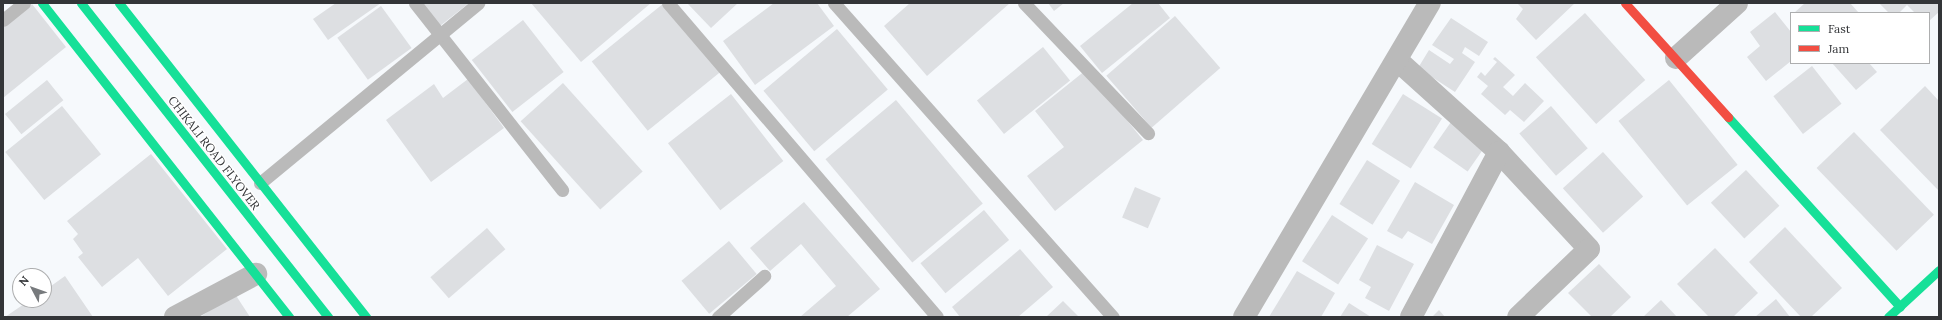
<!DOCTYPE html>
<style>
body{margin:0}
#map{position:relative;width:1942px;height:320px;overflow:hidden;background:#f6f9fc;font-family:Lora,serif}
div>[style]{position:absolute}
.building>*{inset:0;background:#dddfe2;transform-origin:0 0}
.lane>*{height:13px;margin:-6.5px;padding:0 6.5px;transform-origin:6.5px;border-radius:6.5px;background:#bababa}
.street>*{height:22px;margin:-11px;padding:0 11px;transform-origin:11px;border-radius:11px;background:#bababa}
.fast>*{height:9px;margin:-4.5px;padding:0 4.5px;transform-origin:4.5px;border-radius:4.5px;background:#16e098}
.jam>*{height:9px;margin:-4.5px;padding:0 4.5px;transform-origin:4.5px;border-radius:4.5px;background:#f24e42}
span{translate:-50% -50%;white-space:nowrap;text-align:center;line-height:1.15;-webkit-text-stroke:3px #fff;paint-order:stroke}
.street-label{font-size:12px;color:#333538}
.frame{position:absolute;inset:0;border:4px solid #333538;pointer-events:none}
.legend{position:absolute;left:1790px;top:12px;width:140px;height:52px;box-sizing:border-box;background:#fff;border:1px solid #adaeaf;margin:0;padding:5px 7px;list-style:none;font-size:12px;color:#333538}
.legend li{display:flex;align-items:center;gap:8px;height:20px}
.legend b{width:20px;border:1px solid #adaeaf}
.north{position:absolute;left:12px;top:268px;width:40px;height:40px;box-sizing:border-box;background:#fff;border:1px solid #adaeaf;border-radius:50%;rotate:311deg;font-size:11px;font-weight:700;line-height:16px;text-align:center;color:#333538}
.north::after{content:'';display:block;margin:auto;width:14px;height:18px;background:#777a7d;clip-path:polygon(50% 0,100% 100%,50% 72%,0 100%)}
</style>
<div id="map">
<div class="building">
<i style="clip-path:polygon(336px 3px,381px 3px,328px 40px,313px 19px)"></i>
<i style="clip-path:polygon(422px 3px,469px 3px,440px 26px)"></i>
<i style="clip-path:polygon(531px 3px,651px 3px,581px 62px)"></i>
<i style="left:664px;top:3px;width:89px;height:93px;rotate:51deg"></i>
<i style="clip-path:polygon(687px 3px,738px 3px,711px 28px)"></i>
<i style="clip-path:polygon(774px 3px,817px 3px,834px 26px,755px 85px,723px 41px)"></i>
<i style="clip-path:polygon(910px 3px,1010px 3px,927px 76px,884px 26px)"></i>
<i style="clip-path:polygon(1048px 3px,1064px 3px,1054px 11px)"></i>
<i style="clip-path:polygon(1133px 3px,1158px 3px,1170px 18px,1102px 73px,1080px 46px)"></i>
<i style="clip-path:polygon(1517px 3px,1575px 3px,1536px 40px,1516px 19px,1523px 9px)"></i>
<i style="clip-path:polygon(1805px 3px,1850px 3px,1859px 13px,1794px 13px)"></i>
<i style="clip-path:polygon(1879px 3px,1938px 3px,1939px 12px,1929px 21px,1929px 13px,1915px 13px,1907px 5px,1899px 13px,1889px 13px)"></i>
<i style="clip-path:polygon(32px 4px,66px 47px,3px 98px,3px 28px)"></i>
<i style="left:381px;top:6px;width:52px;height:54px;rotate:54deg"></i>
<i style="clip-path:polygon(1775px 12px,1791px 32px,1791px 61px,1766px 81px,1747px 57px,1760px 46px,1750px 32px)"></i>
<i style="left:1585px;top:13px;width:90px;height:66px;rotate:48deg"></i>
<i style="left:1175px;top:16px;width:69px;height:91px;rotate:49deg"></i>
<i style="clip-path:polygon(1451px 18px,1488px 42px,1479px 56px,1465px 47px,1462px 53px,1475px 62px,1455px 92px,1418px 68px,1429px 50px,1450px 64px,1454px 59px,1432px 45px)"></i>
<i style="left:523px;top:20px;width:66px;height:65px;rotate:52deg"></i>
<i style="left:837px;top:29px;width:79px;height:96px;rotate:50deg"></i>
<i style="left:1043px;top:47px;width:43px;height:85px;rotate:51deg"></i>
<i style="clip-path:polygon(1495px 57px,1515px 75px,1503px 87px,1513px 96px,1525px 83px,1544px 101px,1524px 122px,1510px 110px,1505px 115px,1481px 94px,1488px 86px,1477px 77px,1481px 72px,1485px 76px,1497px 62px,1493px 59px)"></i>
<i style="clip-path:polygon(1832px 63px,1869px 63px,1877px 72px,1856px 90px)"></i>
<i style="left:1812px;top:66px;width:48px;height:49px;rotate:52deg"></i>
<i style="clip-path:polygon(1086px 70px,1143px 140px,1055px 211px,1027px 176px,1064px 147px,1035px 111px)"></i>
<i style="clip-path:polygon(468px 79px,504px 128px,431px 182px,386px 120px,434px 84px,443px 98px)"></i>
<i style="left:47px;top:80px;width:26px;height:54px;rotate:51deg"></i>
<i style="left:1669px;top:80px;width:109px;height:65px;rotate:51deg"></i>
<i style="left:563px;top:83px;width:119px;height:57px;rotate:48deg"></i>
<i style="clip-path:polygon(1925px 86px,1939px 101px,1939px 191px,1880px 130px)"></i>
<i style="left:731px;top:94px;width:85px;height:80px;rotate:52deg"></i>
<i style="left:1403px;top:94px;width:46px;height:59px;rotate:32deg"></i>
<i style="left:896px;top:100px;width:135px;height:92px;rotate:50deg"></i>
<i style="left:62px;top:106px;width:62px;height:73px;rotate:51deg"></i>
<i style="left:1551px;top:106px;width:56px;height:42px;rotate:49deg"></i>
<i style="left:1451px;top:122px;width:42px;height:31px;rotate:35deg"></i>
<i style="left:1854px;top:132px;width:115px;height:52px;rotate:46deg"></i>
<i style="left:1603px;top:152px;width:60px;height:54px;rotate:48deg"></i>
<i style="clip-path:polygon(151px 154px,227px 249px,168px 296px,138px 258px,102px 287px,78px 257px,83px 253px,73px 239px,78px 234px,67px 221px)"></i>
<i style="left:1367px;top:160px;width:39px;height:52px;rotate:32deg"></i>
<i style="left:1746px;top:170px;width:49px;height:48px;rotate:47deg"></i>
<i style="clip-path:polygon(1415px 182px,1454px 205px,1432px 244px,1408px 231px,1402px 239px,1387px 231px)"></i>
<i style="left:1135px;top:187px;width:28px;height:33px;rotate:23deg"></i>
<i style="clip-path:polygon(804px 202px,880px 289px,847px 317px,800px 317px,836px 286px,801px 244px,770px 271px,750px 248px)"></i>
<i style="left:984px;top:210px;width:39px;height:83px;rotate:50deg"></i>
<i style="left:1332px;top:215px;width:43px;height:55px;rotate:33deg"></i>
<i style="clip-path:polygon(1785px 227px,1842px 288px,1811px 317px,1801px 317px,1749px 262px)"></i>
<i style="left:487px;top:228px;width:28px;height:75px;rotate:49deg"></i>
<i style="left:729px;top:241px;width:43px;height:62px;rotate:50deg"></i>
<i style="clip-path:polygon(1377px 245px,1414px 264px,1389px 311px,1365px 298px,1371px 287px,1359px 280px)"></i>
<i style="clip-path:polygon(1715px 248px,1758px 293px,1733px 317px,1709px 317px,1677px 284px)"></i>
<i style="clip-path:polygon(1020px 249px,1053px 287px,1018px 317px,960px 317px,952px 307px)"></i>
<i style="clip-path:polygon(1599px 264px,1631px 297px,1610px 317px,1592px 317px,1568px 293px)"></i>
<i style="clip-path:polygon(1297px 271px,1335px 293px,1321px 317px,1269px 317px)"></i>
<i style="clip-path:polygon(65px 276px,93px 317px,5px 317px,30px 300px,44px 300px,44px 291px)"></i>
<i style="clip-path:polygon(235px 294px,250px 317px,200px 317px)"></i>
<i style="clip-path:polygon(1776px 299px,1790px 317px,1755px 317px)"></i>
<i style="clip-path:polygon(1661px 300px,1677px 317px,1643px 317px)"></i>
<i style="clip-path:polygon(1063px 301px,1079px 317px,1046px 317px)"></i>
<i style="clip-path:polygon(1349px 303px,1371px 317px,1340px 317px)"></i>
<i style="clip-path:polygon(1439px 310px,1445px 317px,1432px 317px)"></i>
</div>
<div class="lane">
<i style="left:415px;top:3px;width:238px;rotate:51.8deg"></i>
<i style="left:668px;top:3px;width:413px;rotate:49.4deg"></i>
<i style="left:834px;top:3px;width:420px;rotate:48.4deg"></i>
<i style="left:1024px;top:3px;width:180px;rotate:46.4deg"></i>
<i style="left:3px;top:20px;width:27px;rotate:-39deg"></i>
<i style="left:260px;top:183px;width:283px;rotate:-39.5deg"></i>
<i style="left:718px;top:317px;width:62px;rotate:-41.7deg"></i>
</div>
<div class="street">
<i style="left:1676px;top:58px;width:82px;rotate:-42deg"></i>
<i style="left:1398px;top:61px;width:136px;rotate:42deg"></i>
<i style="left:1499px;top:152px;width:132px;rotate:47.1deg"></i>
<i style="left:1589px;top:249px;width:98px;rotate:136.2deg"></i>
<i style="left:175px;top:317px;width:92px;rotate:-28deg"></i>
<i style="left:1244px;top:317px;width:365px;rotate:-59.4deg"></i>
<i style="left:1411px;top:317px;width:187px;rotate:-61.9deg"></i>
</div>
<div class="fast">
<i style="left:42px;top:3px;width:400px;rotate:51.8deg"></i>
<i style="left:81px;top:3px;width:400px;rotate:51.8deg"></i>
<i style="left:119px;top:3px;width:400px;rotate:51.8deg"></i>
<i style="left:1728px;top:117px;width:256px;rotate:47.8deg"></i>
<i style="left:1888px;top:317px;width:69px;rotate:-42.7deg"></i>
</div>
<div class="jam">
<i style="left:1625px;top:3px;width:154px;rotate:47.9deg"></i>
</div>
<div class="street-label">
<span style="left:214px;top:153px;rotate:52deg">CHIKALI ROAD FLYOVER</span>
</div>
<div class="frame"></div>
<ul class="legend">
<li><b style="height:5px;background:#16e098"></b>Fast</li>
<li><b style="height:5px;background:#f24e42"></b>Jam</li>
</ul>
<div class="north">N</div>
</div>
